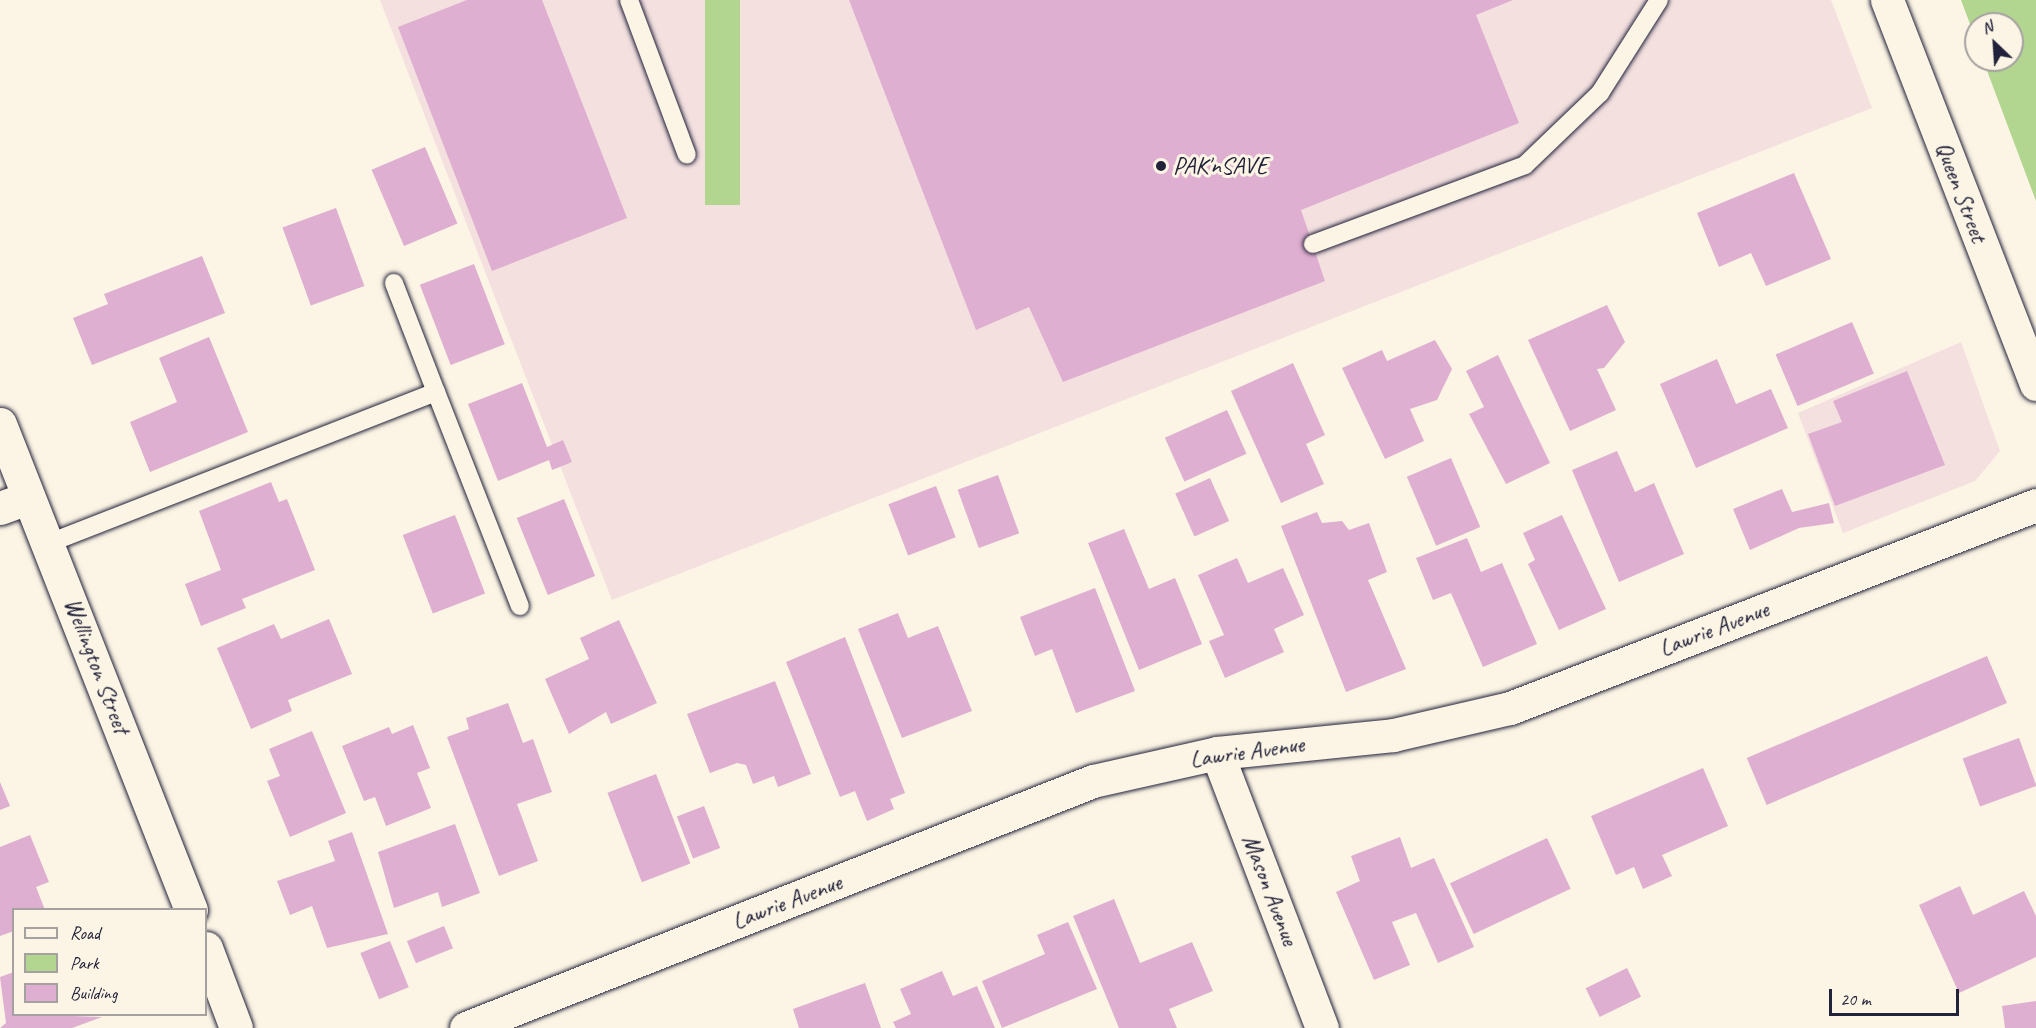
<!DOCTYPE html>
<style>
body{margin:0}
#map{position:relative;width:2036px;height:1028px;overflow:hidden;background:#fcf5e5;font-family:Caveat,sans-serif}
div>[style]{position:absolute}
.built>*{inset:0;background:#f3e0df}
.green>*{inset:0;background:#b2d690;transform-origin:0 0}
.building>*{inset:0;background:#deafd0;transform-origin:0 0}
.roads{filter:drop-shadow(0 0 2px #22223b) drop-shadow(0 0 2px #22223b)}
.lane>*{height:18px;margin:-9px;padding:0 9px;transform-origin:9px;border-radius:9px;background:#fcf5e5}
.street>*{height:33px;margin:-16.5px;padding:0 16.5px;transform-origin:16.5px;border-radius:16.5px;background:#fcf5e5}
.secondary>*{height:33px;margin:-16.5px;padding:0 16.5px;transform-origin:16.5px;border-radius:16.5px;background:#fcf5e5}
.dots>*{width:16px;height:16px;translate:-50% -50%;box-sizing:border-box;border:3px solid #fcf5e5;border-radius:50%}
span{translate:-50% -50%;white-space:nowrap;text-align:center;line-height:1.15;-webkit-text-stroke:6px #fcf5e5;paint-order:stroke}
.poi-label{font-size:24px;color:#22223b}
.left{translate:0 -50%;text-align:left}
.street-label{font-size:24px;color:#22223b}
.legend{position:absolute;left:12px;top:908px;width:195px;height:108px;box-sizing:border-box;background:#fcf5e5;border:2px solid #a5a1a1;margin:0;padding:8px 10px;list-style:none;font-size:18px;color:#22223b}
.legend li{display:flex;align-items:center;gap:12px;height:30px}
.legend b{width:30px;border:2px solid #a5a1a1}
.north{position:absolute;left:1964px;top:12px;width:60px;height:60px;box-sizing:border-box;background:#fcf5e5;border:2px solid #a5a1a1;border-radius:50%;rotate:335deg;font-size:16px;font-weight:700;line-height:24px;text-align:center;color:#22223b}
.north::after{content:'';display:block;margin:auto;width:21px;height:27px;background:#22223b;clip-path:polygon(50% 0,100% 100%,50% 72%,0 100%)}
.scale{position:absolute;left:1829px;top:989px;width:130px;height:27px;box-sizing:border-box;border:3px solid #22223b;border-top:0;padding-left:8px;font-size:18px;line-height:21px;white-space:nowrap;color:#22223b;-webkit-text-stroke:4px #fcf5e5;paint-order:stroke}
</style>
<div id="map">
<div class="built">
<i style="clip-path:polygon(380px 0,1831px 0,1872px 108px,612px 600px)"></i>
<i style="clip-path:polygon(1961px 342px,2000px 451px,1975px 481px,1843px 533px,1798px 413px)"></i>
</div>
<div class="green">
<i style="left:705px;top:0;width:35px;height:205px"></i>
<i style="clip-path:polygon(1961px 0,2036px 0,2036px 201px,1983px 60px,2012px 60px,2012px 24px,1976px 24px,1976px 40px)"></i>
</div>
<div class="building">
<i style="clip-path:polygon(467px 0,542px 0,627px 218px,492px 271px,398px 27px)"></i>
<i style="clip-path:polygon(849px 0,1513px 0,1476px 15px,1519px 123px,1301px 210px,1325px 281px,1063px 382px,1029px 307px,976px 330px)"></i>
<i style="left:425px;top:147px;width:83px;height:58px;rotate:67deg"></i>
<i style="clip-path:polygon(1794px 173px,1831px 259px,1766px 286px,1751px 253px,1719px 267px,1697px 213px)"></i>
<i style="left:336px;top:208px;width:83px;height:57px;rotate:70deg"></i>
<i style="clip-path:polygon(202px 256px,225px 313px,92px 365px,73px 318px,108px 304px,104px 294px)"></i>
<i style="left:474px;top:264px;width:86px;height:58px;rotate:69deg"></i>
<i style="clip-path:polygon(1607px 305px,1625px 342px,1604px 368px,1597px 369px,1616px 410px,1570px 431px,1528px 340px)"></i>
<i style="left:1852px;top:322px;width:56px;height:83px;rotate:67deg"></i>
<i style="clip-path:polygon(209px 337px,248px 432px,150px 472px,130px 422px,177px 402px,159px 358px)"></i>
<i style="clip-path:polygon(1435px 340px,1452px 369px,1437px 400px,1410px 409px,1424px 441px,1385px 459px,1342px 368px,1382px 350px,1387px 361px)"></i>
<i style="clip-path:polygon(1498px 355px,1550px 463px,1506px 484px,1469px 414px,1484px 407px,1466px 371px)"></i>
<i style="clip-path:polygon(1717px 359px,1736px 404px,1771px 389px,1788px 428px,1696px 468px,1660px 384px)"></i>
<i style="clip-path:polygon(1293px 363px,1325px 435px,1306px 444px,1324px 484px,1281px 503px,1231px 391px)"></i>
<i style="clip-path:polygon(1907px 371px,1945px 465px,1835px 506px,1808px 434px,1842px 422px,1833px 401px)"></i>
<i style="clip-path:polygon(522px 383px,547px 447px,563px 440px,572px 462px,552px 470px,549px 460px,498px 481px,468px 404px)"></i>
<i style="left:1227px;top:410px;width:48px;height:68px;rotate:66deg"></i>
<i style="clip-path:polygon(1617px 451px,1635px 492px,1654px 483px,1684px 554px,1619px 582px,1572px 470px)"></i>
<i style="left:1451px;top:458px;width:75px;height:48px;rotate:67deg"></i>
<i style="left:998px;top:475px;width:62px;height:43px;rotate:70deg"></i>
<i style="left:1210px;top:478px;width:47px;height:38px;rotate:66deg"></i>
<i style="clip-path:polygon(271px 482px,279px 502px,287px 499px,315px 570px,242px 599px,246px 608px,201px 626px,185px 584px,221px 570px,199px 511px)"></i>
<i style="left:936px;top:486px;width:55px;height:51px;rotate:69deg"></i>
<i style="clip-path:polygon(1782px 489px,1792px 512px,1829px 503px,1834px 523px,1799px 528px,1750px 550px,1733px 509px)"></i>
<i style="left:564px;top:499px;width:83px;height:51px;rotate:68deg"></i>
<i style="clip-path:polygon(1317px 512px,1322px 523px,1342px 521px,1349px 530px,1369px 523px,1387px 572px,1368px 580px,1406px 669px,1346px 692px,1281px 526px)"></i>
<i style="left:455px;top:515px;width:84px;height:56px;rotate:69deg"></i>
<i style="clip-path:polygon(1562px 515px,1606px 609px,1559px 630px,1528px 564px,1535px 560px,1523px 533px)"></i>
<i style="clip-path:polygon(1124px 529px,1149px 589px,1175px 578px,1202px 644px,1139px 670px,1088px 543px)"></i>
<i style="clip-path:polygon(1467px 538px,1481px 572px,1502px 563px,1537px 644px,1483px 667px,1451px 593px,1433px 600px,1416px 558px)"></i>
<i style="clip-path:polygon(1237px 558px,1248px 583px,1283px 568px,1304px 615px,1274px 629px,1284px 652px,1225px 678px,1209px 641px,1224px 635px,1198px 575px)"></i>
<i style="clip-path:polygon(1095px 588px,1135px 691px,1076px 713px,1052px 649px,1035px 656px,1020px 617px)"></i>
<i style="clip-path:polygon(898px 613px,908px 638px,938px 626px,972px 711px,902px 738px,858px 629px)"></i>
<i style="clip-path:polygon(329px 619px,352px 674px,288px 700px,292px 711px,251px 729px,217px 648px,274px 624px,281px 639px)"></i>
<i style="clip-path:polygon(619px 620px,657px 703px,611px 724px,606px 712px,569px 734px,545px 679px,589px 659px,580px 638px)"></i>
<i style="clip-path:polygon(845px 637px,905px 793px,890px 799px,894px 809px,867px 821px,855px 791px,840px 797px,786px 662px)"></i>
<i style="left:1987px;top:656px;width:51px;height:261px;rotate:67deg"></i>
<i style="clip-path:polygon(775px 681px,811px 774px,778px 787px,774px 776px,753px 784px,746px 765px,737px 763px,710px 773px,687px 714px)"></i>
<i style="clip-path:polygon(508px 703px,523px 743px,533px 739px,552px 792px,517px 804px,538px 861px,499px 876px,447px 737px,469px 729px,466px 718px)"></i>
<i style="clip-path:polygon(413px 725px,430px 768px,417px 773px,431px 808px,386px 826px,375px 797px,364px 801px,342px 746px,389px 727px,392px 734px)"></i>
<i style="clip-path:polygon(312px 731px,346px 813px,290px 837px,267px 781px,280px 776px,269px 749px)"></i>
<i style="left:2019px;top:738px;width:51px;height:60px;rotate:70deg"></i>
<i style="clip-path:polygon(1703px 768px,1728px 826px,1662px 855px,1672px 876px,1643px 889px,1634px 867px,1616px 875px,1591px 816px)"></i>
<i style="left:656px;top:774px;width:96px;height:52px;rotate:69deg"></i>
<i style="clip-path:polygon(0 782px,10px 806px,0 810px)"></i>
<i style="left:704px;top:806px;width:45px;height:29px;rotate:69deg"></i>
<i style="clip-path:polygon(455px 824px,480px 893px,442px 907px,438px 892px,394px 908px,378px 852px)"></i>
<i style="clip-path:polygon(352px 832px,388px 934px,327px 948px,312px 906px,290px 915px,277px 881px,335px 861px,328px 841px)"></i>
<i style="clip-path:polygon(30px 835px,49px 882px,36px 887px,45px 910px,14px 910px,14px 931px,0 936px,0 847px)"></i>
<i style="clip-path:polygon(1400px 837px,1411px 868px,1434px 858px,1474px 947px,1438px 963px,1416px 913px,1392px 922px,1410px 965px,1374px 980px,1336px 892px,1360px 881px,1351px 856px)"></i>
<i style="left:1547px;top:838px;width:56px;height:107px;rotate:65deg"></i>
<i style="clip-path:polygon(1960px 886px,1973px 915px,2024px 891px,2036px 916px,2036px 957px,1959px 993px,1919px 905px)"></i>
<i style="clip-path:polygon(1114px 899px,1140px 963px,1192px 942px,1213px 991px,1169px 1009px,1177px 1028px,1119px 1028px,1073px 916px)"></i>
<i style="clip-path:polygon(1068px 922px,1097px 989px,1002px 1028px,982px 981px,1045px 954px,1037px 935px)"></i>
<i style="left:444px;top:926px;width:24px;height:40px;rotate:68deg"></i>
<i style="left:390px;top:941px;width:50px;height:32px;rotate:68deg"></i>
<i style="left:1627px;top:968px;width:32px;height:46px;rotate:64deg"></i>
<i style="clip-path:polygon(942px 971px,953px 996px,977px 986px,995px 1028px,896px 1028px,893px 1022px,911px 1014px,900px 989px)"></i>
<i style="clip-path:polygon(14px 972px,14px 1014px,102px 1017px,72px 1028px,0 1028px,6px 1023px,0 977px)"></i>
<i style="clip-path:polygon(865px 983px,881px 1028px,799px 1028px,793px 1009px)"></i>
<i style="clip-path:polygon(2036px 1001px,2036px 1028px,2005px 1028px,2002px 1006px)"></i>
</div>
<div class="roads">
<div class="lane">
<i style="left:629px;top:0;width:165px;rotate:69.5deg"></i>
<i style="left:1313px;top:244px;width:226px;rotate:-20.4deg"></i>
<i style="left:1525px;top:165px;width:104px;rotate:-43.8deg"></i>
<i style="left:1600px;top:93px;width:110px;rotate:-57.6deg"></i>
<i style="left:436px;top:392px;width:230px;rotate:68.6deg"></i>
<i style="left:49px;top:543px;width:415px;rotate:-21.3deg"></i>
<i style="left:436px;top:392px;width:117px;rotate:-111.1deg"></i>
</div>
<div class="street">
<i style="left:0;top:424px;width:522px;rotate:68.54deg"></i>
<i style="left:0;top:508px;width:30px;rotate:-20deg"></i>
<i style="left:1217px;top:753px;width:294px;rotate:69.1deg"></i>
<i style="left:206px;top:948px;width:85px;rotate:69.4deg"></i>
<i style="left:466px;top:1028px;width:674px;rotate:-21.5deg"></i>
<i style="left:1093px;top:781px;width:127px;rotate:-12.7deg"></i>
<i style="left:1217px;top:753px;width:177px;rotate:-5.8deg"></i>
<i style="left:1393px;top:735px;width:120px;rotate:-13deg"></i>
<i style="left:1510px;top:708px;width:564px;rotate:-21.1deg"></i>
</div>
<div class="secondary">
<i style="left:1887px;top:0;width:412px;rotate:68.8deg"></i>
</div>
</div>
<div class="dots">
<i style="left:1161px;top:166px;background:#22223b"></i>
</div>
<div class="poi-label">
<span class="left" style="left:1173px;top:166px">PAK'nSAVE</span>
</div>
<div class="street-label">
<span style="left:1961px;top:192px;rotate:69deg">Queen Street</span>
<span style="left:1714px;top:629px;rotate:-21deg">Lawrie Avenue</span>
<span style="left:97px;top:666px;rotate:69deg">Wellington Street</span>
<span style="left:1247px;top:752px;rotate:-8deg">Lawrie Avenue</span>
<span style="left:1270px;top:890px;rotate:69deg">Mason Avenue</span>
<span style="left:787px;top:902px;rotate:-21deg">Lawrie Avenue</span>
</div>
<ul class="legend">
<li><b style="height:8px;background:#fcf5e5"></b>Road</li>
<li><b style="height:16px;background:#b2d690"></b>Park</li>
<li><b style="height:16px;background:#deafd0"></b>Building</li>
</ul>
<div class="north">N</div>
<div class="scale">20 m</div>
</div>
